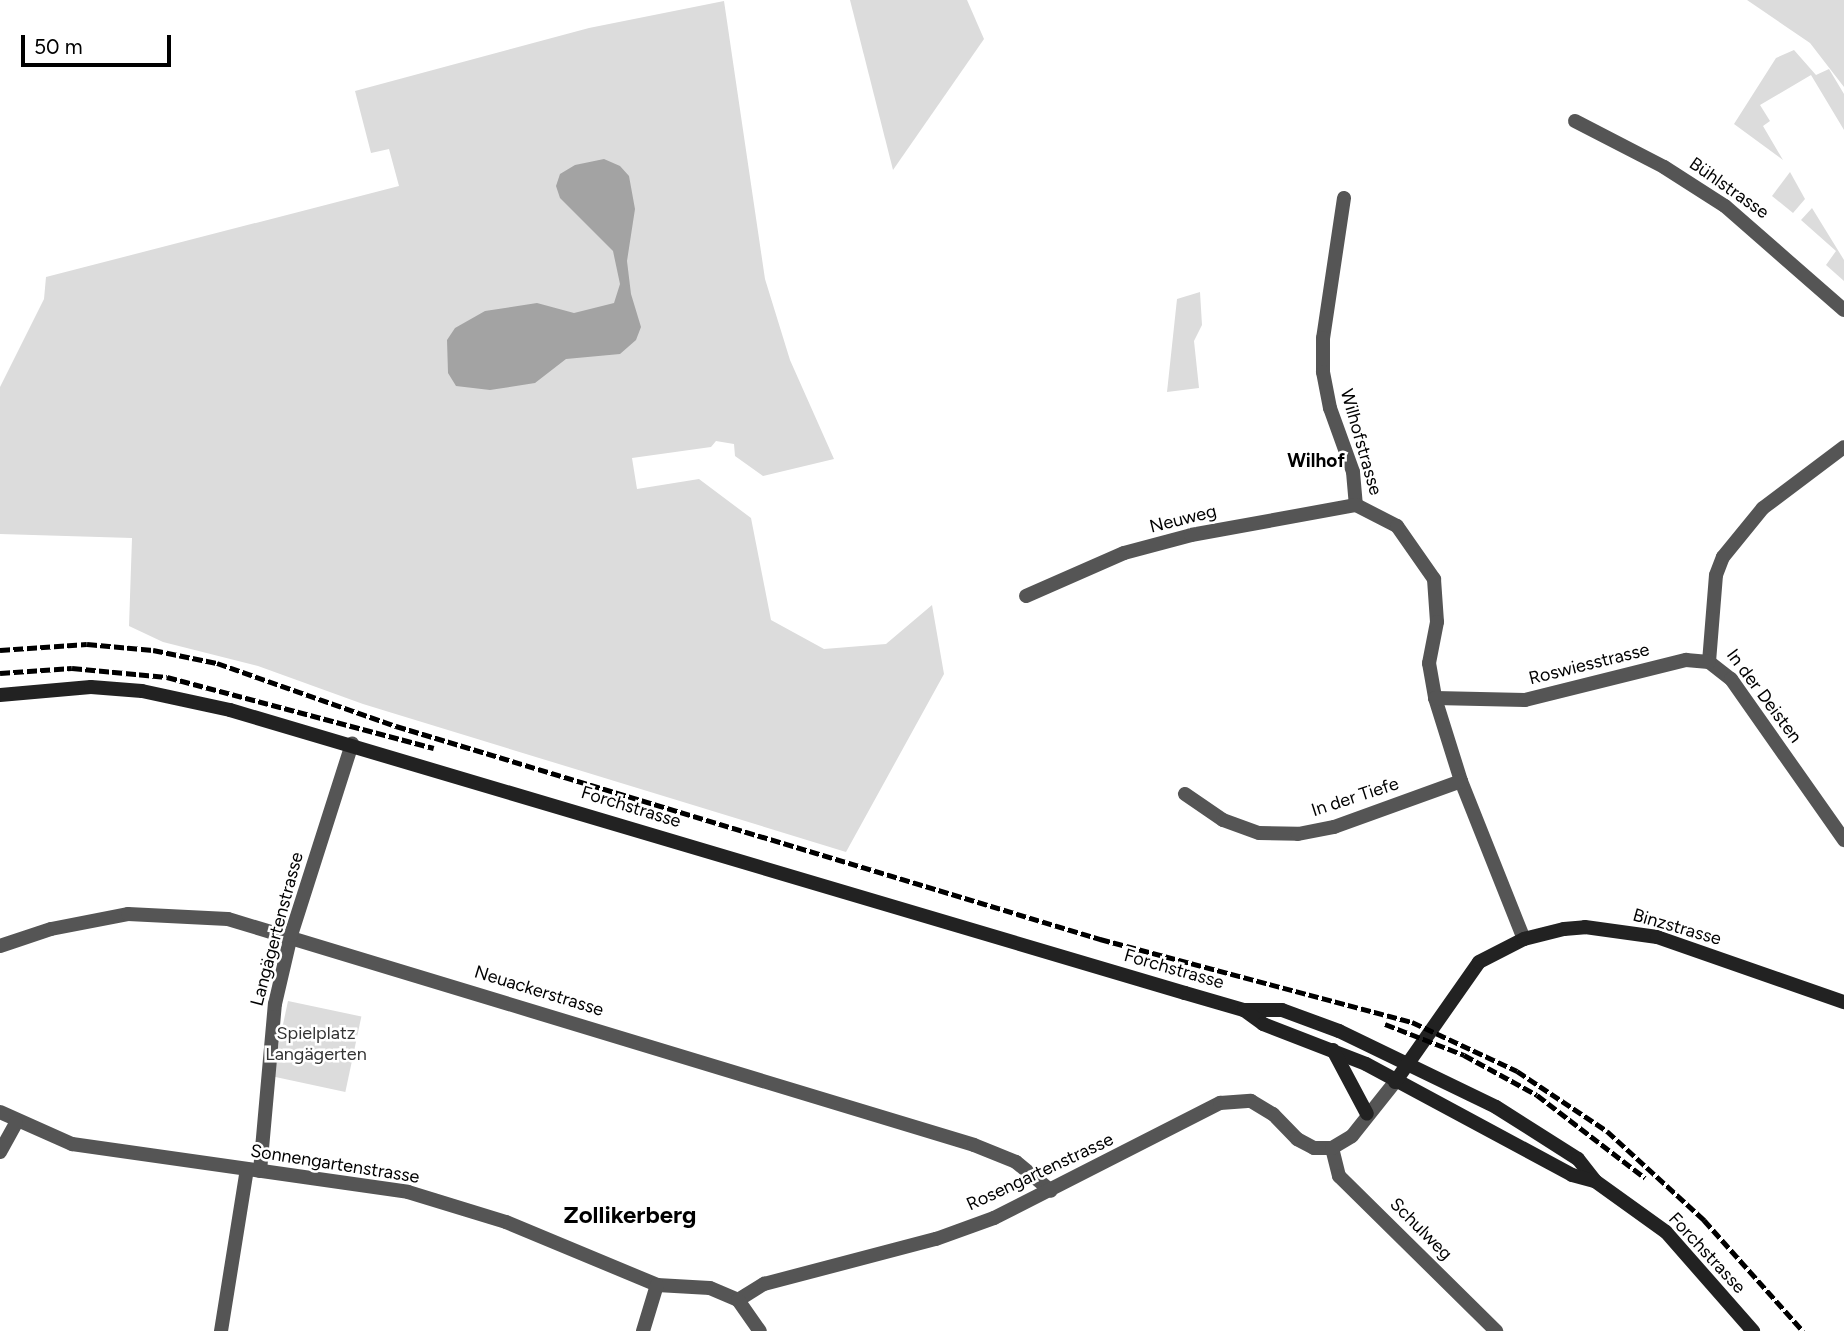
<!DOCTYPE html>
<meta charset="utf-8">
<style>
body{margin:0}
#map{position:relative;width:1844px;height:1331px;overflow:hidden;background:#fff;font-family:Figtree,sans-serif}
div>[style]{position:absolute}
.green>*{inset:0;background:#dcdcdc;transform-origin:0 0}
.water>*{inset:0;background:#a3a3a3}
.minor>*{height:14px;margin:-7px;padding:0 7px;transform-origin:7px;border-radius:7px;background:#555}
.secondary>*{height:14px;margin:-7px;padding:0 7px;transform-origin:7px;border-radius:7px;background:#222}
.rail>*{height:5px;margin-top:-2.5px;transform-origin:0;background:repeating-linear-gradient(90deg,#000 0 10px,transparent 0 13.5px)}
span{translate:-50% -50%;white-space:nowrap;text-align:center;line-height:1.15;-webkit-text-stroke:5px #fff;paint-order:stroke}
.street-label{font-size:18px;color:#000}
.park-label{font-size:18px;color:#333}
.neighbourhood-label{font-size:19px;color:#000;font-weight:700}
.district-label{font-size:24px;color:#000;font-weight:700}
.scale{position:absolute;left:21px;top:35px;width:150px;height:32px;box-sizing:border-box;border:4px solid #000;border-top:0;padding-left:9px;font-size:21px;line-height:24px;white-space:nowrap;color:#000;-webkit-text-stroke:5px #fff;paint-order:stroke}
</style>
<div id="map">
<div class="green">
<i style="clip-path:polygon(850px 0,967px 0,984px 39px,893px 170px)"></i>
<i style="clip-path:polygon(1747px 0,1844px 0,1844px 87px,1810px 43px)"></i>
<i style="clip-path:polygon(724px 1px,765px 279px,790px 360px,834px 459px,763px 476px,735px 456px,734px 444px,716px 441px,711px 447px,632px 458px,637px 489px,699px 479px,751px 518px,771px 620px,824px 649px,886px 644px,932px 605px,944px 674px,846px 852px,363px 704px,258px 666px,163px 642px,129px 626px,132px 538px,0 534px,0 387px,44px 299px,46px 277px,399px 186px,389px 149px,371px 153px,355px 91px,589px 28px)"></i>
<i style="clip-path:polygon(1794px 50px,1816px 75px,1829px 69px,1844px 94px,1844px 130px,1811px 75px,1760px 105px,1770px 121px,1763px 126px,1783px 160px,1734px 124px,1776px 58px)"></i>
<i style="clip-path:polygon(1790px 172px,1805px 199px,1793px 213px,1772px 196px)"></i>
<i style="clip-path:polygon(1812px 208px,1844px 260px,1844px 281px,1826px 265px,1836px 251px,1801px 220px)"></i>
<i style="clip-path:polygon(1200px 292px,1202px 325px,1194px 341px,1199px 388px,1167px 392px,1177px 299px)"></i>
<i style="left:288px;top:1001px;width:75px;height:77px;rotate:12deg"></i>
</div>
<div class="water">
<i style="clip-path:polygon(604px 159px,620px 166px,629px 176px,635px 209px,627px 261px,631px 294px,641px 327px,636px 340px,620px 354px,566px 359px,535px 383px,490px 390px,456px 386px,448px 373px,447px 340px,455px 328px,485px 311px,537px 303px,574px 313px,614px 303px,620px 284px,613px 251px,560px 198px,556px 186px,560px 174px,575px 165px)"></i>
</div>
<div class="minor">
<i style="left:1575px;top:121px;width:100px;rotate:27.3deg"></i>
<i style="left:1664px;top:167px;width:72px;rotate:32.6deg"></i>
<i style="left:1725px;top:206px;width:158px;rotate:41.2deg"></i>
<i style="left:1344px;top:198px;width:142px;rotate:98.5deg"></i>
<i style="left:1323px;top:338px;width:34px;rotate:90deg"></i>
<i style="left:1323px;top:372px;width:37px;rotate:79deg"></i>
<i style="left:1330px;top:408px;width:68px;rotate:70.2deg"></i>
<i style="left:1353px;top:472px;width:33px;rotate:85deg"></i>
<i style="left:1356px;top:505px;width:46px;rotate:27.1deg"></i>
<i style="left:1397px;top:526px;width:65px;rotate:55.1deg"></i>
<i style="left:1434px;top:579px;width:43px;rotate:86deg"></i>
<i style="left:1437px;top:622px;width:42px;rotate:101deg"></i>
<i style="left:1429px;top:663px;width:36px;rotate:80deg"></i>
<i style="left:1435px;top:698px;width:87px;rotate:72.6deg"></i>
<i style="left:1461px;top:781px;width:170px;rotate:68.3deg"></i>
<i style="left:1026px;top:596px;width:107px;rotate:-23.7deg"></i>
<i style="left:1124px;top:553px;width:69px;rotate:-15deg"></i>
<i style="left:1191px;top:535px;width:168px;rotate:-10.3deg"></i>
<i style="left:1709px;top:662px;width:87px;rotate:-85.4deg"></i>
<i style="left:1716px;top:575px;width:19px;rotate:-69deg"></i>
<i style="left:1723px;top:557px;width:63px;rotate:-50.8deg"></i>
<i style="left:1763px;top:508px;width:101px;rotate:-37deg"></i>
<i style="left:1709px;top:662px;width:28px;rotate:38deg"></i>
<i style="left:1731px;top:679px;width:197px;rotate:54.9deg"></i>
<i style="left:1435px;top:698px;width:90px;rotate:1.3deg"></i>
<i style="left:1525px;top:700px;width:166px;rotate:-14deg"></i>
<i style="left:1686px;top:660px;width:23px;rotate:5deg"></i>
<i style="left:1185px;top:794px;width:46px;rotate:34.4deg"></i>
<i style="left:1223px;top:820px;width:38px;rotate:20deg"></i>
<i style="left:1259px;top:833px;width:39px;rotate:1deg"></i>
<i style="left:1298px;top:834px;width:37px;rotate:-11deg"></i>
<i style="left:1334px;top:827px;width:135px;rotate:-19.9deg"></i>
<i style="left:0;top:946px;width:54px;rotate:-18.4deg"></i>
<i style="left:51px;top:929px;width:78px;rotate:-11deg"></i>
<i style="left:128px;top:914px;width:100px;rotate:2.9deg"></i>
<i style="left:228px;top:919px;width:779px;rotate:16.85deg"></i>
<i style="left:974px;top:1145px;width:45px;rotate:22deg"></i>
<i style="left:1016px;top:1162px;width:45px;rotate:39.6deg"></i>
<i style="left:0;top:1112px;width:79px;rotate:24deg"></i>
<i style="left:72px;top:1144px;width:339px;rotate:8.1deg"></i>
<i style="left:408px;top:1192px;width:102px;rotate:17deg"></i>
<i style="left:506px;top:1222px;width:164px;rotate:22.6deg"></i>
<i style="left:657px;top:1285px;width:53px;rotate:3.2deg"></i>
<i style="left:710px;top:1288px;width:30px;rotate:23deg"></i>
<i style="left:1332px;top:1148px;width:29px;rotate:76deg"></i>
<i style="left:1339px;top:1176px;width:221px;rotate:44.6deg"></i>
<i style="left:0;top:1152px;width:33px;rotate:-61deg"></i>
<i style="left:260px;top:1171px;width:168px;rotate:-84.9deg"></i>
<i style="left:275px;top:1004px;width:71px;rotate:-76.9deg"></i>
<i style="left:291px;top:935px;width:201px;rotate:-72.3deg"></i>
<i style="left:738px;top:1300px;width:31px;rotate:-32deg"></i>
<i style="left:764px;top:1284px;width:178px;rotate:-14.7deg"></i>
<i style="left:936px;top:1239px;width:62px;rotate:-19.9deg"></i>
<i style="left:994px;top:1218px;width:254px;rotate:-27deg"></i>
<i style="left:1220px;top:1103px;width:31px;rotate:-4deg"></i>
<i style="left:1251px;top:1101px;width:26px;rotate:31deg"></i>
<i style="left:1273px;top:1114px;width:35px;rotate:46deg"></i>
<i style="left:1297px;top:1139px;width:19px;rotate:28deg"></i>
<i style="left:1314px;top:1148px;width:18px"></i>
<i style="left:1332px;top:1148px;width:23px;rotate:-31deg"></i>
<i style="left:1352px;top:1136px;width:69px;rotate:-51.5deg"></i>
<i style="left:738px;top:1300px;width:38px;rotate:55deg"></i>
<i style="left:221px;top:1331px;width:164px;rotate:-80.9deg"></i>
<i style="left:643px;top:1331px;width:48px;rotate:-73.1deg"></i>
</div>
<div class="secondary">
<i style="left:0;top:695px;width:91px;rotate:-5deg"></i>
<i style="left:91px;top:687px;width:51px;rotate:4.5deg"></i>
<i style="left:142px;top:691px;width:90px;rotate:12.2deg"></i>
<i style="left:230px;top:710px;width:996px;rotate:16.51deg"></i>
<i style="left:1185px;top:993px;width:61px;rotate:16.1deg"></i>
<i style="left:1244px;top:1010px;width:38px"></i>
<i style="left:1282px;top:1010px;width:61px;rotate:20.2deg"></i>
<i style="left:1339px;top:1031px;width:174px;rotate:25.8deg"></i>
<i style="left:1496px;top:1107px;width:97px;rotate:32.4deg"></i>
<i style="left:1578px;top:1159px;width:28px;rotate:52deg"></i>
<i style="left:1595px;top:1181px;width:87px;rotate:35.7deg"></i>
<i style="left:1666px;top:1232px;width:132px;rotate:48.7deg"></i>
<i style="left:1244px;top:1010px;width:24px;rotate:36deg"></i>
<i style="left:1263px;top:1024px;width:110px;rotate:21.2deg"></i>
<i style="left:1366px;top:1064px;width:234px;rotate:28.3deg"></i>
<i style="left:1572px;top:1175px;width:24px;rotate:15deg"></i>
<i style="left:1333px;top:1050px;width:72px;rotate:62deg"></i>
<i style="left:1395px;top:1082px;width:146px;rotate:-55deg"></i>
<i style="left:1479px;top:962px;width:51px;rotate:-27.1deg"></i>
<i style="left:1524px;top:939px;width:41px;rotate:-14deg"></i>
<i style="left:1564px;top:929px;width:21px;rotate:-5deg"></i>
<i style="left:1585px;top:927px;width:73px;rotate:7.9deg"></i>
<i style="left:1657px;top:937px;width:198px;rotate:19.2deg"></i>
</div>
<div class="rail">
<i style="left:0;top:650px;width:87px;rotate:-3.9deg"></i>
<i style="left:87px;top:644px;width:66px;rotate:5.2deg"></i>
<i style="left:153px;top:650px;width:65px;rotate:11.5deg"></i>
<i style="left:217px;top:663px;width:190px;rotate:19.4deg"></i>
<i style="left:396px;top:726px;width:736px;rotate:16.83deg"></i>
<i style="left:1100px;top:939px;width:323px;rotate:14.9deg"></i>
<i style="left:1412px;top:1022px;width:116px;rotate:25deg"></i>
<i style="left:1517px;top:1071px;width:108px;rotate:33.7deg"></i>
<i style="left:1607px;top:1131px;width:132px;rotate:42.5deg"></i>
<i style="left:1704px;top:1220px;width:149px;rotate:48.3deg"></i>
<i style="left:0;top:673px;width:72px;rotate:-4deg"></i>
<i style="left:72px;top:668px;width:95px;rotate:5.4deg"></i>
<i style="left:167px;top:677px;width:276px;rotate:14.9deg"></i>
<i style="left:1385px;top:1024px;width:85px;rotate:21.4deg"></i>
<i style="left:1464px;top:1055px;width:83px;rotate:28.7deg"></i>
<i style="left:1537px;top:1095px;width:136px;rotate:37.5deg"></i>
</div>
<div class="street-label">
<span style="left:1729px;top:188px;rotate:35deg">Bühlstrasse</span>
<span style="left:1361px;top:442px;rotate:74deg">Wilhofstrasse</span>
<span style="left:1183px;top:519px;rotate:-14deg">Neuweg</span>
<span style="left:1589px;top:664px;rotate:-14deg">Roswiesstrasse</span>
<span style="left:1764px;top:696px;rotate:53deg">In der Deisten</span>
<span style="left:1355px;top:797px;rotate:-18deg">In der Tiefe</span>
<span style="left:631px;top:807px;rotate:17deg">Forchstrasse</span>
<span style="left:1677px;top:927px;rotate:16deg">Binzstrasse</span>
<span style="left:277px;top:929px;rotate:-75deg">Langägertenstrasse</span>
<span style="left:1174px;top:969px;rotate:16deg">Forchstrasse</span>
<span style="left:539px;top:991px;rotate:17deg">Neuackerstrasse</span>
<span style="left:335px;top:1164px;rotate:9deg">Sonnengartenstrasse</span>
<span style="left:1040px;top:1172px;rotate:-25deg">Rosengartenstrasse</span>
<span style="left:1421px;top:1229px;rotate:45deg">Schulweg</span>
<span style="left:1707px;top:1253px;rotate:47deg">Forchstrasse</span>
</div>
<div class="park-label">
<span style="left:316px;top:1044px">Spielplatz<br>Langägerten</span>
</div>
<div class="neighbourhood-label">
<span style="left:1316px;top:461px">Wilhof</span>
</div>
<div class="district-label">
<span style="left:630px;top:1215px">Zollikerberg</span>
</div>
<div class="scale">50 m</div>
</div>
